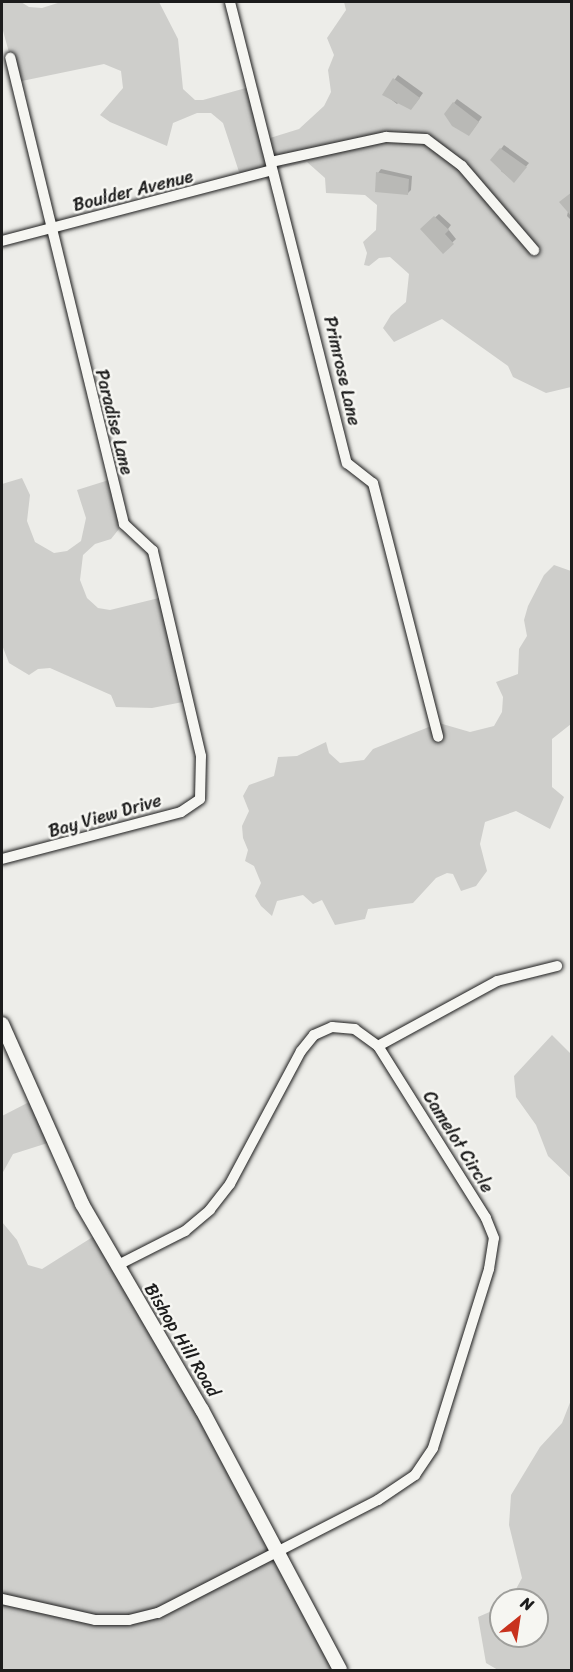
<!DOCTYPE html>
<style>
body{margin:0}
#map{position:relative;width:573px;height:1672px;overflow:hidden;background:#edede9;font-family:Sriracha,sans-serif}
div>[style]{position:absolute}
.green>*{inset:0;background:#cececb}
.shadow>*{inset:0;background:#0003}
.building>*{inset:0;background:#b9b9b6}
.roads{filter:drop-shadow(0 0 2px #1c1c1c) drop-shadow(0 0 2px #1c1c1c)}
.minor>*{height:10px;margin:-5px;padding:0 5px;transform-origin:5px;border-radius:5px;background:#f6f6f2}
.tertiary>*{height:14px;margin:-7px;padding:0 7px;transform-origin:7px;border-radius:7px;background:#f6f6f2}
span{translate:-50% -50%;white-space:nowrap;text-align:center;line-height:1.15;-webkit-text-stroke:5px #f6f6f2;paint-order:stroke}
.street-label{font-size:18px;color:#1c1c1c}
.frame{position:absolute;inset:0;border:3px solid #1c1c1c;pointer-events:none}
.north{position:absolute;left:489px;top:1588px;width:60px;height:60px;box-sizing:border-box;background:#f6f6f2;border:2px solid #9f9f9c;border-radius:50%;rotate:30deg;font-size:16px;font-weight:700;line-height:24px;text-align:center;color:#1c1c1c}
.north::after{content:'';display:block;margin:auto;width:21px;height:27px;background:#c8321e;clip-path:polygon(50% 0,100% 100%,50% 72%,0 100%)}
</style>
<div id="map">
<div class="green">
<i style="clip-path:polygon(2px 2px,21px 2px,29px 7px,42px 8px,61px 2px,159px 2px,178px 39px,183px 89px,195px 100px,203px 100px,253px 86px,270px 138px,299px 129px,324px 106px,331px 92px,328px 70px,334px 55px,327px 38px,346px 10px,344px 2px,571px 2px,571px 387px,546px 393px,513px 377px,508px 366px,442px 319px,394px 342px,383px 328px,391px 315px,406px 302px,409px 274px,390px 257px,379px 258px,369px 266px,364px 265px,367px 253px,363px 242px,376px 230px,377px 205px,365px 195px,326px 193px,325px 178px,307px 162px,241px 178px,223px 123px,211px 113px,197px 113px,173px 123px,167px 146px,110px 122px,100px 115px,123px 88px,121px 71px,104px 64px,17px 82px,2px 27px)"></i>
<i style="clip-path:polygon(22px 478px,30px 495px,27px 521px,35px 542px,54px 553px,67px 551px,81px 541px,86px 518px,77px 490px,112px 479px,123px 524px,111px 539px,95px 544px,83px 555px,80px 580px,87px 598px,98px 608px,110px 610px,163px 597px,188px 701px,152px 708px,116px 707px,111px 695px,50px 668px,38px 669px,29px 675px,9px 663px,2px 645px,2px 484px)"></i>
<i style="clip-path:polygon(554px 565px,571px 571px,571px 724px,552px 739px,552px 787px,564px 797px,550px 829px,516px 811px,485px 822px,480px 844px,487px 871px,476px 886px,461px 891px,453px 874px,447px 873px,436px 878px,413px 903px,368px 909px,365px 919px,335px 925px,322px 900px,313px 904px,303px 895px,277px 901px,272px 916px,261px 906px,255px 896px,261px 883px,254px 866px,245px 861px,248px 850px,243px 838px,242px 826px,249px 811px,243px 796px,249px 785px,274px 776px,278px 757px,297px 756px,326px 742px,329px 753px,340px 763px,364px 760px,373px 749px,439px 723px,470px 732px,494px 726px,502px 712px,503px 697px,496px 682px,518px 674px,519px 649px,527px 636px,524px 620px,528px 606px,544px 575px)"></i>
<i style="clip-path:polygon(552px 1035px,571px 1054px,571px 1178px,548px 1156px,536px 1125px,516px 1097px,514px 1076px)"></i>
<i style="clip-path:polygon(35px 1099px,54px 1141px,13px 1154px,2px 1174px,2px 1116px)"></i>
<i style="clip-path:polygon(2px 1222px,17px 1240px,28px 1265px,42px 1269px,99px 1233px,342px 1670px,2px 1670px)"></i>
<i style="clip-path:polygon(571px 1400px,571px 1670px,498px 1670px,486px 1663px,478px 1617px,501px 1607px,501px 1636px,537px 1636px,537px 1600px,510px 1600px,522px 1578px,509px 1525px,511px 1495px,540px 1447px,562px 1423px)"></i>
</div>
<div class="shadow">
<i style="clip-path:polygon(398px 75px,423px 93px,415px 104px,401px 100px,397px 104px,384px 94px)"></i>
<i style="clip-path:polygon(457px 99px,482px 117px,472px 131px,454px 103px)"></i>
<i style="clip-path:polygon(504px 145px,529px 163px,514px 181px,501px 171px,501px 149px)"></i>
<i style="clip-path:polygon(381px 169px,412px 176px,411px 190px,407px 194px,378px 173px)"></i>
<i style="clip-path:polygon(572px 194px,572px 221px,567px 216px)"></i>
<i style="clip-path:polygon(439px 214px,451px 225px,448px 229px,456px 239px,443px 251px,422px 229px)"></i>
</div>
<div class="building">
<i style="clip-path:polygon(393px 78px,420px 98px,411px 110px,382px 95px)"></i>
<i style="clip-path:polygon(453px 102px,479px 122px,469px 136px,452px 126px,444px 114px)"></i>
<i style="clip-path:polygon(500px 148px,527px 167px,514px 183px,490px 160px)"></i>
<i style="clip-path:polygon(376px 172px,409px 179px,408px 195px,375px 192px)"></i>
<i style="clip-path:polygon(572px 192px,572px 217px,559px 202px)"></i>
<i style="clip-path:polygon(434px 216px,449px 230px,445px 234px,454px 244px,443px 254px,420px 229px)"></i>
</div>
<div class="roads">
<div class="minor">
<i style="left:230px;top:2px;width:476px;rotate:75.8deg"></i>
<i style="left:347px;top:463px;width:33px;rotate:38deg"></i>
<i style="left:373px;top:483px;width:262px;rotate:75.6deg"></i>
<i style="left:271px;top:162px;width:118px;rotate:-12.3deg"></i>
<i style="left:386px;top:137px;width:40px;rotate:2.9deg"></i>
<i style="left:426px;top:139px;width:45px;rotate:36.9deg"></i>
<i style="left:462px;top:166px;width:111px;rotate:49.4deg"></i>
<i style="left:2px;top:241px;width:279px;rotate:-14.7deg"></i>
<i style="left:2px;top:859px;width:185px;rotate:-14.7deg"></i>
<i style="left:181px;top:812px;width:23px;rotate:-34deg"></i>
<i style="left:200px;top:799px;width:43px;rotate:-88.7deg"></i>
<i style="left:201px;top:756px;width:211px;rotate:-103.2deg"></i>
<i style="left:153px;top:551px;width:40px;rotate:-137deg"></i>
<i style="left:124px;top:524px;width:480px;rotate:-103.7deg"></i>
<i style="left:378px;top:1046px;width:136px;rotate:-28.6deg"></i>
<i style="left:497px;top:981px;width:62px;rotate:-14deg"></i>
<i style="left:2px;top:1599px;width:95px;rotate:12.7deg"></i>
<i style="left:95px;top:1620px;width:34px"></i>
<i style="left:129px;top:1620px;width:30px;rotate:-14deg"></i>
<i style="left:158px;top:1613px;width:247px;rotate:-27.2deg"></i>
<i style="left:378px;top:1500px;width:45px;rotate:-34deg"></i>
<i style="left:415px;top:1475px;width:32px;rotate:-56deg"></i>
<i style="left:433px;top:1448px;width:188px;rotate:-72.6deg"></i>
<i style="left:489px;top:1269px;width:31px;rotate:-81deg"></i>
<i style="left:494px;top:1238px;width:22px;rotate:-112deg"></i>
<i style="left:486px;top:1218px;width:203px;rotate:-122.1deg"></i>
<i style="left:378px;top:1046px;width:29px;rotate:-144deg"></i>
<i style="left:355px;top:1029px;width:23px;rotate:-175deg"></i>
<i style="left:332px;top:1027px;width:20px;rotate:156deg"></i>
<i style="left:314px;top:1035px;width:21px;rotate:129deg"></i>
<i style="left:301px;top:1051px;width:151px;rotate:118.1deg"></i>
<i style="left:230px;top:1184px;width:33px;rotate:128deg"></i>
<i style="left:210px;top:1210px;width:33px;rotate:140deg"></i>
<i style="left:185px;top:1231px;width:77px;rotate:153.1deg"></i>
</div>
<div class="tertiary">
<i style="left:2px;top:1024px;width:197px;rotate:66deg"></i>
<i style="left:82px;top:1204px;width:238px;rotate:59.8deg"></i>
<i style="left:202px;top:1410px;width:294px;rotate:62deg"></i>
</div>
</div>
<div class="street-label">
<span style="left:133px;top:191px;rotate:-14deg">Boulder Avenue</span>
<span style="left:342px;top:371px;rotate:77deg">Primrose Lane</span>
<span style="left:114px;top:422px;rotate:76deg">Paradise Lane</span>
<span style="left:105px;top:816px;rotate:-16deg">Bay View Drive</span>
<span style="left:458px;top:1142px;rotate:58deg">Camelot Circle</span>
<span style="left:182px;top:1340px;rotate:59deg">Bishop Hill Road</span>
</div>
<div class="frame"></div>
<div class="north">N</div>
</div>
